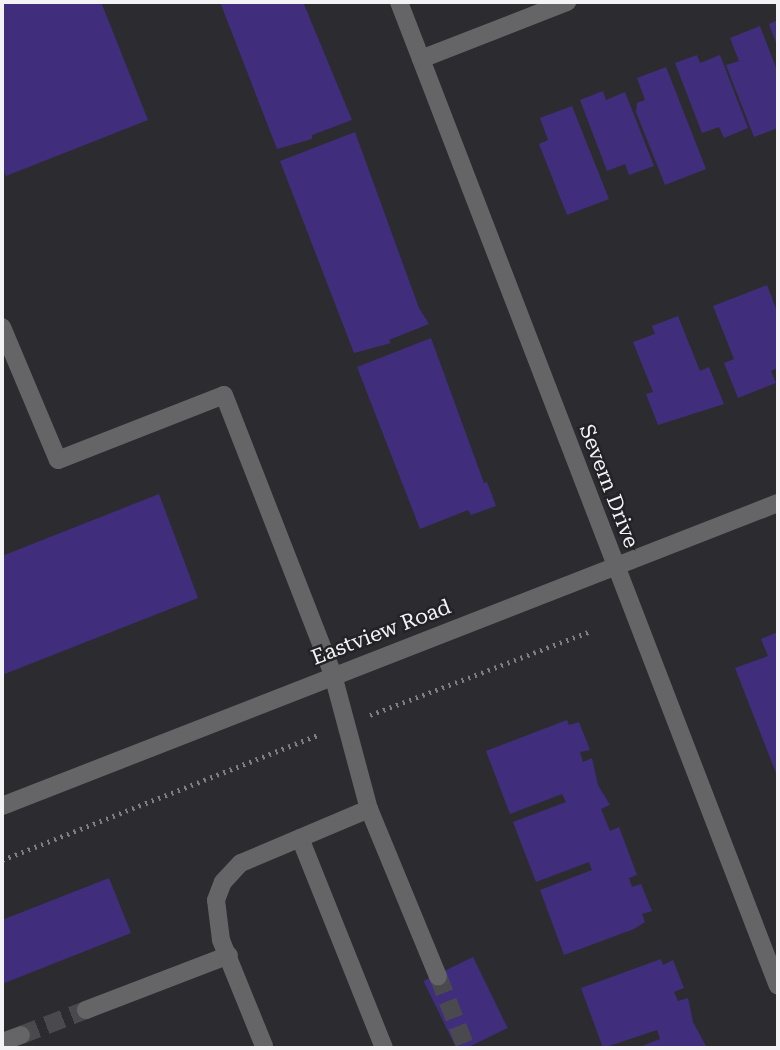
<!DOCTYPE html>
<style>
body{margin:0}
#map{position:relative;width:780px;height:1050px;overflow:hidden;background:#2c2c30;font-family:"Roboto Serif",serif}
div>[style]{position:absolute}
.building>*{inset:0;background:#402d7b;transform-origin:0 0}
.minor-tunnel>*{height:18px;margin-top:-9px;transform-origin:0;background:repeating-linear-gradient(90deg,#4a4a4e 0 18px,transparent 0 27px)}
.path>*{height:4.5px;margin-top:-2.25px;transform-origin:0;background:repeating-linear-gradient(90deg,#7f7f83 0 2px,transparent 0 7px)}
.minor>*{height:18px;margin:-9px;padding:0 9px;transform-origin:9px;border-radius:9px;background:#656567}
span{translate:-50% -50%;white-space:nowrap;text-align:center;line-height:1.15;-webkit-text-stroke:5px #232226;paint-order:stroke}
.street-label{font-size:21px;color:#f3f3f5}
.frame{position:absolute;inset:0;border:4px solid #f3f3f5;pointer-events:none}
</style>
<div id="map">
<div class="building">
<i style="clip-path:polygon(2px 2px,101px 2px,148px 120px,6px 176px,2px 166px)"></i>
<i style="clip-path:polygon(220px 2px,303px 2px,352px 120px,312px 135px,312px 139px,277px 149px)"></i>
<i style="clip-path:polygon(778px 20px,778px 48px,769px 24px)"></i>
<i style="clip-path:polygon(760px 26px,778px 73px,778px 128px,754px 137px,726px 65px,739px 61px,730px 38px)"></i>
<i style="clip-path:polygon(697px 55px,700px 63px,720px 55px,748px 128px,724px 138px,719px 127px,702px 133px,675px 63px)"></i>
<i style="clip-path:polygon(666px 67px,706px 169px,665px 185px,636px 112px,637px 103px,645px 100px,637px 78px)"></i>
<i style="clip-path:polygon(603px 91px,606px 100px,625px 92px,654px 166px,629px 175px,625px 164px,607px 171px,580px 100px)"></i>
<i style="clip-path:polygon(572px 106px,609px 199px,567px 215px,539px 144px,548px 140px,540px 118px)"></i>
<i style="clip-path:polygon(355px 132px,419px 308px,429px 324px,389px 340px,391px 343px,354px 353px,280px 161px)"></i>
<i style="clip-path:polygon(767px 285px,778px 314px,778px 368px,771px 371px,776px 383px,738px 398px,724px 363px,734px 359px,713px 306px)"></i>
<i style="clip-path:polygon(678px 316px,700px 371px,709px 367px,724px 404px,658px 425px,646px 394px,653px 392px,633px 342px,655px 334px,652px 326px)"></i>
<i style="clip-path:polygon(431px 338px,484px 483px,487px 482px,496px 506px,471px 515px,468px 510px,420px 529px,357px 367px)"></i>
<i style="clip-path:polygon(159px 494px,198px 598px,2px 675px,2px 556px)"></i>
<i style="clip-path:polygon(778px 632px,778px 778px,735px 668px,768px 656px,761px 639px)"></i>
<i style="clip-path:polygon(567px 720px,569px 725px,579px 722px,590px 750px,580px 752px,583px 762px,592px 758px,598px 785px,610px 805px,601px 809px,610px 831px,619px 827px,637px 875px,629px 878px,632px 887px,641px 884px,652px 911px,642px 914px,645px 922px,634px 929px,564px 955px,540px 890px,592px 870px,589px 862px,536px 882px,513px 822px,566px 802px,562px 794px,510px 814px,486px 751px)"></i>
<i style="clip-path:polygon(109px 878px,131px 933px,2px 984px,2px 920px)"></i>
<i style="left:473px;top:957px;width:79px;height:55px;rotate:64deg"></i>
<i style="clip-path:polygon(661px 959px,663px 965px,673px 960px,684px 988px,674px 992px,678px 1001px,688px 998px,693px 1022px,706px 1046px,637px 1048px,660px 1039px,657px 1030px,603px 1048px,581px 988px)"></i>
</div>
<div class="minor-tunnel">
<i style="left:438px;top:976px;width:77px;rotate:68.7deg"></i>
<i style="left:21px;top:1035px;width:70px;rotate:-21deg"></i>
</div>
<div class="path">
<i style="left:370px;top:715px;width:236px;rotate:-20.8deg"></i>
<i style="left:2px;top:860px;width:342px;rotate:-21.6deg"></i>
</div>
<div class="minor">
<i style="left:399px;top:2px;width:1054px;rotate:68.94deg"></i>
<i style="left:421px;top:59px;width:157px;rotate:-21.3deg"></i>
<i style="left:2px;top:327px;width:144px;rotate:67.2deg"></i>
<i style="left:58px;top:460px;width:178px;rotate:-21.4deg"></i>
<i style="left:224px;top:395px;width:300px;rotate:68.7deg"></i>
<i style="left:333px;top:675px;width:139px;rotate:75deg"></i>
<i style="left:369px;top:809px;width:181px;rotate:67.6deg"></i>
<i style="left:2px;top:806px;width:833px;rotate:-21.33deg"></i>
<i style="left:300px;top:838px;width:226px;rotate:68.2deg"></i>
<i style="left:86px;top:1010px;width:153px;rotate:-21deg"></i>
<i style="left:264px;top:1046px;width:114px;rotate:-112.1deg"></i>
<i style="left:221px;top:940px;width:40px;rotate:-97.1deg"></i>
<i style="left:216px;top:900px;width:19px;rotate:-69deg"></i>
<i style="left:223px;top:882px;width:26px;rotate:-47deg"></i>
<i style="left:241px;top:863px;width:139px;rotate:-22.9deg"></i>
<i style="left:4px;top:1048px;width:6px;rotate:-108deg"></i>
<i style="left:2px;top:1042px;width:20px;rotate:-20deg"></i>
</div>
<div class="street-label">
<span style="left:609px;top:486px;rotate:69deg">Severn Drive</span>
<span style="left:381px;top:632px;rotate:-21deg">Eastview Road</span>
</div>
<div class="frame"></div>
</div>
